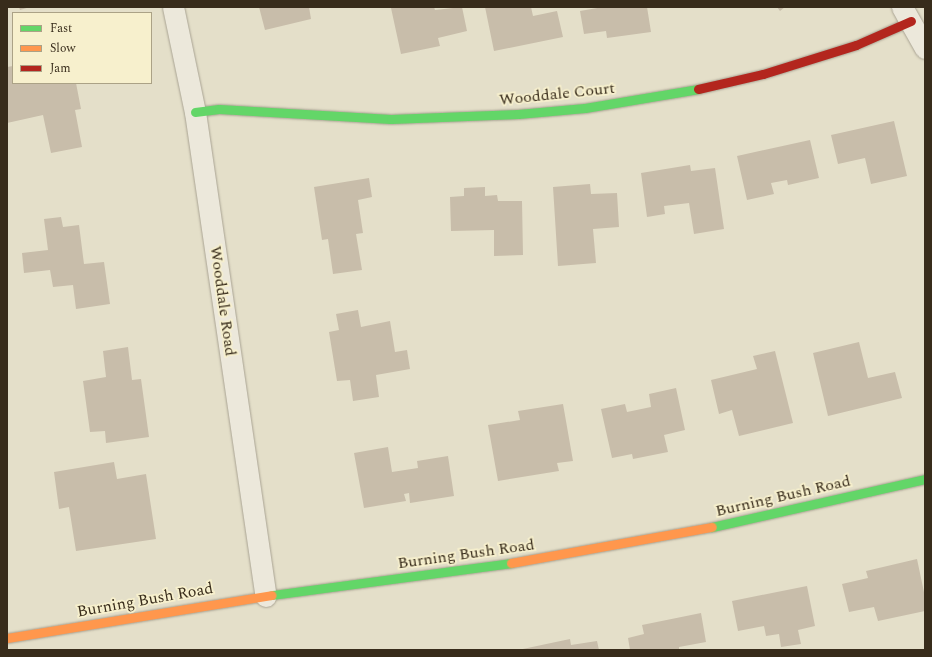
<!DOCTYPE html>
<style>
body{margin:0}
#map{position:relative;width:932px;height:657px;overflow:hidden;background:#e4dfc9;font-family:Spectral,serif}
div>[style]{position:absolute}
.building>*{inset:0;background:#c8bdaa}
.roads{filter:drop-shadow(0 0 1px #a9a393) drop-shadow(0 0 1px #a9a393)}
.street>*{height:21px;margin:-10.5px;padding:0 10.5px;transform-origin:10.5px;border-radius:10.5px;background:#ece8db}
.fast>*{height:9px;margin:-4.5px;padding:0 4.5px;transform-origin:4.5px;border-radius:4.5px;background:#63d668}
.slow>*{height:9px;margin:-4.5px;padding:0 4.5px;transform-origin:4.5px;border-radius:4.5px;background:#ff974d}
.jam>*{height:9px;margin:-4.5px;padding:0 4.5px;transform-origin:4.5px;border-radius:4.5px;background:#b3261e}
span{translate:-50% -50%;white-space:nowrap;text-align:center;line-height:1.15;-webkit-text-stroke:3.5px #f7f0cd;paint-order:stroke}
.street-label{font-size:16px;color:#382c1b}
.frame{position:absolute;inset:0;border:8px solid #382c1b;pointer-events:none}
.legend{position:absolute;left:12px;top:12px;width:140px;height:72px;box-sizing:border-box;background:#f7f0cd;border:1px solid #aba286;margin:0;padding:5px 7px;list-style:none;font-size:12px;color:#382c1b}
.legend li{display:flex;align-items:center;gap:8px;height:20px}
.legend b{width:20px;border:1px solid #aba286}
</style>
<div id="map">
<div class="building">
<i style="clip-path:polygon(19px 7px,30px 7px,20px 10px)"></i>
<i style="clip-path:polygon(259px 7px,309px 7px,311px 19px,265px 30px)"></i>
<i style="clip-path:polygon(395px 7px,434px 7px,435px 10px,462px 7px,467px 31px,438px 38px,440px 46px,401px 54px,391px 8px)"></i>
<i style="clip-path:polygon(485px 7px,531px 7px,533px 16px,557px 11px,563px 37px,494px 51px)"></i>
<i style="clip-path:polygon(603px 7px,647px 7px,651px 32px,607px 38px,606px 31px,584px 34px,580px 11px)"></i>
<i style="clip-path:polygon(777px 7px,785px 7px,780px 11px)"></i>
<i style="clip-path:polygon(13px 66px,13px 83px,76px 83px,81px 109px,75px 110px,82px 147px,51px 153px,43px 115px,7px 123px,7px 67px)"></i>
<i style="clip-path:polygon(894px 121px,907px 176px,871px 184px,865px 158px,838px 164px,831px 135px)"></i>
<i style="clip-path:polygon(810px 140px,819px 178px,788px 185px,787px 180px,771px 183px,774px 194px,747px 200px,737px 156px)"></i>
<i style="clip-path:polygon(690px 165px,691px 171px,715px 168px,724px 229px,694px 234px,689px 203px,664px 206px,665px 214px,647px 217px,641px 173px)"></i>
<i style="clip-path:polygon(369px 178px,372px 197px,358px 200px,363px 233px,356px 234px,362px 270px,333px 274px,328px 239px,322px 240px,314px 187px)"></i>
<i style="clip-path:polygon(590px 184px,591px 194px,617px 193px,619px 227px,593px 229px,596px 263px,558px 266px,553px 187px)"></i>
<i style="clip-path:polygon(485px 187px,485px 196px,497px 195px,498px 201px,522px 201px,523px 255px,494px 256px,494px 230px,451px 231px,450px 197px,464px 196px,464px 188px)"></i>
<i style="clip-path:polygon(61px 217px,63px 227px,79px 225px,84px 264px,104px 262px,110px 304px,76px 309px,73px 285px,53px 287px,50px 270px,24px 273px,22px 253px,48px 250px,44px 219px)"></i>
<i style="clip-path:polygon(358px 310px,361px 327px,390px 321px,395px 352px,407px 350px,410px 369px,376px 375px,379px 397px,353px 401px,350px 380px,337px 381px,329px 332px,339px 330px,336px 314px)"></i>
<i style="clip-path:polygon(859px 342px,868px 378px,895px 372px,902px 398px,828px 416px,813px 353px)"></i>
<i style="clip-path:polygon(128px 347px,132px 380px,141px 379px,149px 437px,106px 443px,105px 431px,90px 432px,83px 381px,106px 377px,103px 351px)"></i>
<i style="clip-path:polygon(775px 351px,793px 423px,739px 436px,732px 410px,719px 414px,711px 380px,757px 369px,753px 356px)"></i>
<i style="clip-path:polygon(676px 388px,685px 430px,664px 435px,668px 452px,633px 459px,632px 454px,612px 458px,601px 409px,625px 404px,627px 412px,651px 407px,649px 394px)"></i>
<i style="clip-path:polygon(563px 404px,573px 461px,557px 463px,559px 471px,498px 481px,488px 425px,520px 420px,518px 411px)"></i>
<i style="clip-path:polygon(388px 447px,392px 472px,418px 468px,417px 461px,448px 456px,454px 496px,410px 503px,409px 493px,404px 494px,406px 501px,364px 508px,354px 453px)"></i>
<i style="clip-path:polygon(114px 462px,117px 479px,146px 474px,156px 539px,76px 551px,69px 507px,59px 509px,54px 472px)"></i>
<i style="clip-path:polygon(917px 559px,925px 597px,925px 611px,878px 621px,874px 607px,849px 612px,842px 584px,868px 578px,866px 571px)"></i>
<i style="clip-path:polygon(807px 586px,815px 626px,798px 630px,801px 644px,781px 647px,779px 634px,766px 636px,764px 626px,738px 631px,732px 601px)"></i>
<i style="clip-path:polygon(701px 613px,706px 642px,679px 647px,679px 650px,630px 650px,628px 638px,644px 634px,642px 625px)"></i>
<i style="clip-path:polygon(570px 639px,571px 645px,597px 641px,599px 650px,518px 650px)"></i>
</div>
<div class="roads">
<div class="street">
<i style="left:173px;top:7px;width:107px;rotate:78.2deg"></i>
<i style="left:195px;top:112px;width:489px;rotate:81.7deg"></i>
<i style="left:902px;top:7px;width:47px;rotate:60.7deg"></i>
</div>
<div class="fast">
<i style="left:195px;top:112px;width:24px;rotate:-7deg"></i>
<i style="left:219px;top:109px;width:172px;rotate:3.3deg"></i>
<i style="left:391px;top:119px;width:127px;rotate:-2.3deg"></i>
<i style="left:518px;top:114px;width:67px;rotate:-5.1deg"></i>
<i style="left:585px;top:108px;width:115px;rotate:-9.5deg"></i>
<i style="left:712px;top:527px;width:218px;rotate:-12.7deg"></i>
<i style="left:272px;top:595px;width:241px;rotate:-7.6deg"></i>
</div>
<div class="slow">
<i style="left:511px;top:563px;width:204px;rotate:-10.2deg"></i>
<i style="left:7px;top:638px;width:268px;rotate:-9.2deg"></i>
</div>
<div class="jam">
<i style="left:698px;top:89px;width:67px;rotate:-13deg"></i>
<i style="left:763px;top:74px;width:97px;rotate:-17.3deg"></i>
<i style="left:856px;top:45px;width:60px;rotate:-23.6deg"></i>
</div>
</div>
<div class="street-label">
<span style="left:557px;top:94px;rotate:-6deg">Wooddale Court</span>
<span style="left:223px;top:301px;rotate:82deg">Wooddale Road</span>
<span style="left:783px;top:496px;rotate:-13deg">Burning Bush Road</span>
<span style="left:466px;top:554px;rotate:-8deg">Burning Bush Road</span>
<span style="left:145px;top:600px;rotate:-10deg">Burning Bush Road</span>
</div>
<div class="frame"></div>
<ul class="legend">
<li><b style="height:5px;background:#63d668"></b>Fast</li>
<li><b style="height:5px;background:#ff974d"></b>Slow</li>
<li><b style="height:5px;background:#b3261e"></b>Jam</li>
</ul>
</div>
